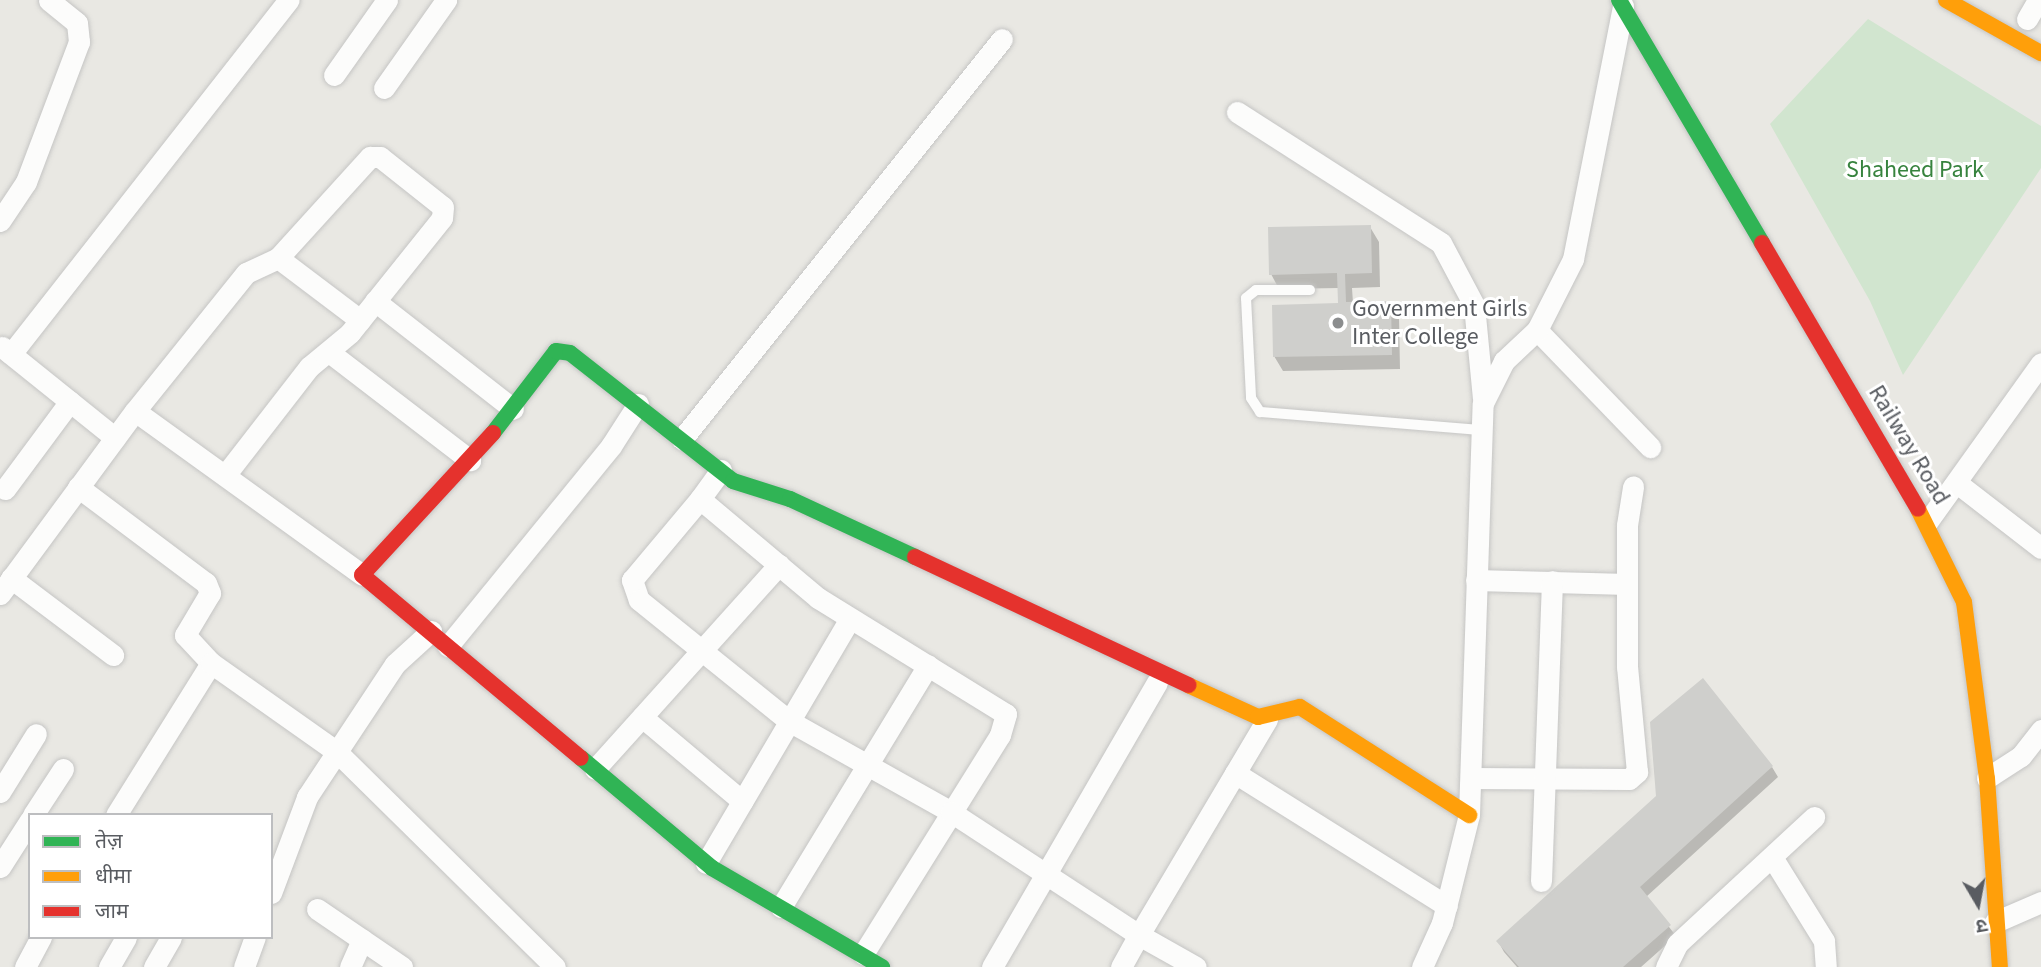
<!DOCTYPE html>
<meta charset="utf-8">
<style>
body{margin:0}
#map{position:relative;width:2041px;height:967px;overflow:hidden;background:#e9e8e3;font-family:"Source Sans 3","Noto Sans Devanagari",sans-serif}
div>[style]{position:absolute}
.green>*{inset:0;background:#d1e5cf}
.shadow>*{inset:0;background:#0003}
.building>*{inset:0;background:#cfcfcc}
.roads{filter:drop-shadow(0 0 2px #c5c5c4) drop-shadow(0 0 2px #c5c5c4)}
.lane>*{height:10px;margin:-5px;padding:0 5px;transform-origin:5px;border-radius:5px;background:#fcfcfb}
.street>*{height:21px;margin:-10.5px;padding:0 10.5px;transform-origin:10.5px;border-radius:10.5px;background:#fcfcfb}
.fast>*{height:16px;margin:-8px;padding:0 8px;transform-origin:8px;border-radius:8px;background:#30b455}
.slow>*{height:16px;margin:-8px;padding:0 8px;transform-origin:8px;border-radius:8px;background:#ff9f0a}
.jam>*{height:16px;margin:-8px;padding:0 8px;transform-origin:8px;border-radius:8px;background:#e5322d}
.dots>*{width:19px;height:19px;translate:-50% -50%;box-sizing:border-box;border:4px solid #fff;border-radius:50%}
span{translate:-50% -50%;white-space:nowrap;text-align:center;line-height:1.15;-webkit-text-stroke:6px #fff;paint-order:stroke}
.park-label{font-size:24px;color:#37833e}
.poi-label{font-size:24px;color:#595c61}
.left{translate:0 -50%;text-align:left}
.street-label{font-size:24px;color:#595c61}
.legend{position:absolute;left:28px;top:813px;width:245px;height:126px;box-sizing:border-box;background:#fff;border:2px solid #bdbec0;margin:0;padding:9px 12px;list-style:none;font-size:21px;color:#595c61}
.legend li{display:flex;align-items:center;gap:14px;height:35px}
.legend b{width:35px;border:2px solid #bdbec0}
.north{position:absolute;left:1943px;top:869px;width:70px;height:70px;-webkit-text-stroke:5px #fff;paint-order:stroke;rotate:170deg;font-size:19px;font-weight:700;line-height:28px;text-align:center;color:#595c61}
.north::after{content:'';display:block;margin:auto;width:24px;height:32px;background:#595c61;clip-path:polygon(50% 0,100% 100%,50% 72%,0 100%)}
</style>
<div id="map">
<div class="green">
<i style="clip-path:polygon(1868px 19px,2041px 126px,2041px 168px,1903px 375px,1870px 301px,1770px 124px)"></i>
</div>
<div class="shadow">
<i style="clip-path:polygon(1370px 227px,1379px 242px,1380px 287px,1352px 288px,1353px 303px,1390px 302px,1399px 317px,1400px 369px,1283px 371px,1274px 356px,1339px 305px,1339px 288px,1279px 289px,1271px 274px)"></i>
<i style="clip-path:polygon(1772px 767px,1778px 777px,1646px 897px,1676px 936px,1641px 967px,1517px 967px,1504px 952px,1498px 941px)"></i>
</div>
<div class="building">
<i style="clip-path:polygon(1371px 225px,1372px 273px,1345px 274px,1346px 302px,1391px 301px,1392px 355px,1273px 357px,1272px 305px,1338px 303px,1337px 273px,1269px 275px,1268px 227px)"></i>
<i style="clip-path:polygon(1703px 678px,1773px 766px,1640px 887px,1671px 925px,1623px 967px,1519px 967px,1496px 941px,1656px 796px,1650px 722px)"></i>
</div>
<div class="roads">
<div class="lane">
<i style="left:1310px;top:290px;width:54px;rotate:180deg"></i>
<i style="left:1256px;top:290px;width:13px;rotate:141deg"></i>
<i style="left:1246px;top:298px;width:100px;rotate:87.1deg"></i>
<i style="left:1251px;top:398px;width:17px;rotate:57deg"></i>
<i style="left:1260px;top:412px;width:222px;rotate:4.7deg"></i>
</div>
<div class="street">
<i style="left:2027px;top:19px;width:22px;rotate:-60deg"></i>
<i style="left:334px;top:75px;width:92px;rotate:-54.8deg"></i>
<i style="left:384px;top:88px;width:108px;rotate:-54.8deg"></i>
<i style="left:1237px;top:112px;width:242px;rotate:32.7deg"></i>
<i style="left:1441px;top:243px;width:70px;rotate:62deg"></i>
<i style="left:1474px;top:305px;width:93px;rotate:84.5deg"></i>
<i style="left:0;top:221px;width:47px;rotate:-56.3deg"></i>
<i style="left:26px;top:182px;width:150px;rotate:-69.3deg"></i>
<i style="left:79px;top:42px;width:19px;rotate:-96deg"></i>
<i style="left:77px;top:23px;width:36px;rotate:-141deg"></i>
<i style="left:278px;top:258px;width:103px;rotate:37.1deg"></i>
<i style="left:375px;top:301px;width:175px;rotate:38deg"></i>
<i style="left:1537px;top:330px;width:163px;rotate:46deg"></i>
<i style="left:2px;top:347px;width:145px;rotate:38.8deg"></i>
<i style="left:329px;top:352px;width:178px;rotate:37.5deg"></i>
<i style="left:11px;top:354px;width:450px;rotate:-51.9deg"></i>
<i style="left:135px;top:411px;width:177px;rotate:-51.2deg"></i>
<i style="left:246px;top:273px;width:35px;rotate:-25deg"></i>
<i style="left:278px;top:258px;width:137px;rotate:-47.7deg"></i>
<i style="left:370px;top:157px;width:10px"></i>
<i style="left:380px;top:157px;width:80px;rotate:38.4deg"></i>
<i style="left:443px;top:207px;width:11px;rotate:95deg"></i>
<i style="left:442px;top:218px;width:147px;rotate:128.7deg"></i>
<i style="left:350px;top:333px;width:53px;rotate:140.3deg"></i>
<i style="left:309px;top:367px;width:135px;rotate:127.8deg"></i>
<i style="left:682px;top:439px;width:512px;rotate:-51.34deg"></i>
<i style="left:721px;top:470px;width:36px;rotate:126deg"></i>
<i style="left:700px;top:499px;width:154px;rotate:40deg"></i>
<i style="left:818px;top:598px;width:221px;rotate:31.7deg"></i>
<i style="left:1006px;top:714px;width:22px;rotate:106deg"></i>
<i style="left:1000px;top:735px;width:258px;rotate:122deg"></i>
<i style="left:1957px;top:483px;width:106px;rotate:37.7deg"></i>
<i style="left:78px;top:487px;width:160px;rotate:36.9deg"></i>
<i style="left:206px;top:583px;width:11px;rotate:68deg"></i>
<i style="left:210px;top:593px;width:49px;rotate:120.8deg"></i>
<i style="left:185px;top:635px;width:38px;rotate:47deg"></i>
<i style="left:211px;top:663px;width:179px;rotate:122deg"></i>
<i style="left:5px;top:489px;width:109px;rotate:-53.5deg"></i>
<i style="left:700px;top:499px;width:106px;rotate:130deg"></i>
<i style="left:632px;top:580px;width:21px;rotate:71deg"></i>
<i style="left:639px;top:600px;width:193px;rotate:38.9deg"></i>
<i style="left:789px;top:721px;width:186px;rotate:29.3deg"></i>
<i style="left:951px;top:812px;width:225px;rotate:33.2deg"></i>
<i style="left:1139px;top:935px;width:251px;rotate:-59.3deg"></i>
<i style="left:1928px;top:521px;width:194px;rotate:-54.4deg"></i>
<i style="left:11px;top:578px;width:128px;rotate:37deg"></i>
<i style="left:1476px;top:580px;width:151px;rotate:1.5deg"></i>
<i style="left:0;top:594px;width:227px;rotate:-53.6deg"></i>
<i style="left:135px;top:411px;width:280px;rotate:35.8deg"></i>
<i style="left:448px;top:646px;width:258px;rotate:-50.8deg"></i>
<i style="left:611px;top:446px;width:50px;rotate:-57.3deg"></i>
<i style="left:211px;top:663px;width:154px;rotate:35.2deg"></i>
<i style="left:337px;top:752px;width:306px;rotate:44.6deg"></i>
<i style="left:642px;top:717px;width:131px;rotate:40deg"></i>
<i style="left:595px;top:769px;width:275px;rotate:-48deg"></i>
<i style="left:1235px;top:773px;width:250px;rotate:32.1deg"></i>
<i style="left:1471px;top:778px;width:158px;rotate:0.4deg"></i>
<i style="left:1629px;top:779px;width:11px;rotate:-41deg"></i>
<i style="left:1637px;top:772px;width:105px;rotate:-95.4deg"></i>
<i style="left:1627px;top:667px;width:142px;rotate:-90deg"></i>
<i style="left:1627px;top:525px;width:39px;rotate:-81deg"></i>
<i style="left:1987px;top:778px;width:40px;rotate:-32.9deg"></i>
<i style="left:2021px;top:756px;width:33px;rotate:-52deg"></i>
<i style="left:0;top:792px;width:68px;rotate:-58.2deg"></i>
<i style="left:33px;top:815px;width:55px;rotate:-56.9deg"></i>
<i style="left:1772px;top:857px;width:99px;rotate:58.2deg"></i>
<i style="left:1824px;top:941px;width:26px;rotate:86deg"></i>
<i style="left:706px;top:863px;width:283px;rotate:-59.5deg"></i>
<i style="left:0;top:867px;width:56px;rotate:-57.4deg"></i>
<i style="left:1541px;top:881px;width:300px;rotate:-87.9deg"></i>
<i style="left:271px;top:893px;width:103px;rotate:-69.4deg"></i>
<i style="left:307px;top:797px;width:159px;rotate:-56.5deg"></i>
<i style="left:395px;top:664px;width:49px;rotate:-42.5deg"></i>
<i style="left:781px;top:907px;width:283px;rotate:-58.7deg"></i>
<i style="left:317px;top:909px;width:103px;rotate:34.3deg"></i>
<i style="left:1995px;top:922px;width:50px;rotate:-23.5deg"></i>
<i style="left:25px;top:967px;width:34px;rotate:-62deg"></i>
<i style="left:109px;top:967px;width:34px;rotate:-60deg"></i>
<i style="left:154px;top:967px;width:34px;rotate:-60deg"></i>
<i style="left:244px;top:967px;width:32px;rotate:-70deg"></i>
<i style="left:350px;top:967px;width:30px;rotate:-66deg"></i>
<i style="left:992px;top:967px;width:329px;rotate:-59.9deg"></i>
<i style="left:1121px;top:967px;width:37px;rotate:-61deg"></i>
<i style="left:1139px;top:935px;width:65px;rotate:29.3deg"></i>
<i style="left:1422px;top:967px;width:48px;rotate:-65.6deg"></i>
<i style="left:1442px;top:923px;width:111px;rotate:-76deg"></i>
<i style="left:1469px;top:815px;width:412px;rotate:-88.1deg"></i>
<i style="left:1483px;top:403px;width:47px;rotate:-63.4deg"></i>
<i style="left:1504px;top:361px;width:45px;rotate:-43.2deg"></i>
<i style="left:1537px;top:330px;width:80px;rotate:-63.1deg"></i>
<i style="left:1573px;top:259px;width:258px;rotate:-78.8deg"></i>
<i style="left:1666px;top:967px;width:25px;rotate:-64deg"></i>
<i style="left:1677px;top:944px;width:187px;rotate:-42.8deg"></i>
</div>
<div class="fast">
<i style="left:1619px;top:0;width:282px;rotate:59.5deg"></i>
<i style="left:493px;top:433px;width:103px;rotate:-52.5deg"></i>
<i style="left:556px;top:351px;width:14px;rotate:8deg"></i>
<i style="left:570px;top:353px;width:207px;rotate:38.1deg"></i>
<i style="left:733px;top:481px;width:60px;rotate:17.5deg"></i>
<i style="left:790px;top:499px;width:138px;rotate:24.9deg"></i>
<i style="left:581px;top:758px;width:171px;rotate:40deg"></i>
<i style="left:712px;top:868px;width:197px;rotate:30.2deg"></i>
</div>
<div class="slow">
<i style="left:1946px;top:0;width:109px;rotate:29.2deg"></i>
<i style="left:1918px;top:509px;width:104px;rotate:63.7deg"></i>
<i style="left:1964px;top:602px;width:177px;rotate:82.6deg"></i>
<i style="left:1987px;top:778px;width:189px;rotate:86.1deg"></i>
<i style="left:1188px;top:685px;width:77px;rotate:24.6deg"></i>
<i style="left:1258px;top:717px;width:43px;rotate:-13.4deg"></i>
<i style="left:1300px;top:707px;width:201px;rotate:32.6deg"></i>
</div>
<div class="jam">
<i style="left:1762px;top:243px;width:308px;rotate:59.6deg"></i>
<i style="left:493px;top:433px;width:193px;rotate:132.7deg"></i>
<i style="left:362px;top:575px;width:285px;rotate:39.9deg"></i>
<i style="left:915px;top:557px;width:302px;rotate:25.1deg"></i>
</div>
</div>
<div class="dots">
<i style="left:1338px;top:323px;background:#8b8d8e"></i>
</div>
<div class="park-label">
<span style="left:1915px;top:170px">Shaheed Park</span>
</div>
<div class="poi-label">
<span class="left" style="left:1352px;top:323px">Government Girls<br>Inter College</span>
</div>
<div class="street-label">
<span style="left:1909px;top:445px;rotate:59deg">Railway Road</span>
</div>
<ul class="legend">
<li><b style="height:9px;background:#30b455"></b>तेज़</li>
<li><b style="height:9px;background:#ff9f0a"></b>धीमा</li>
<li><b style="height:9px;background:#e5322d"></b>जाम</li>
</ul>
<div class="north">उ</div>
</div>
